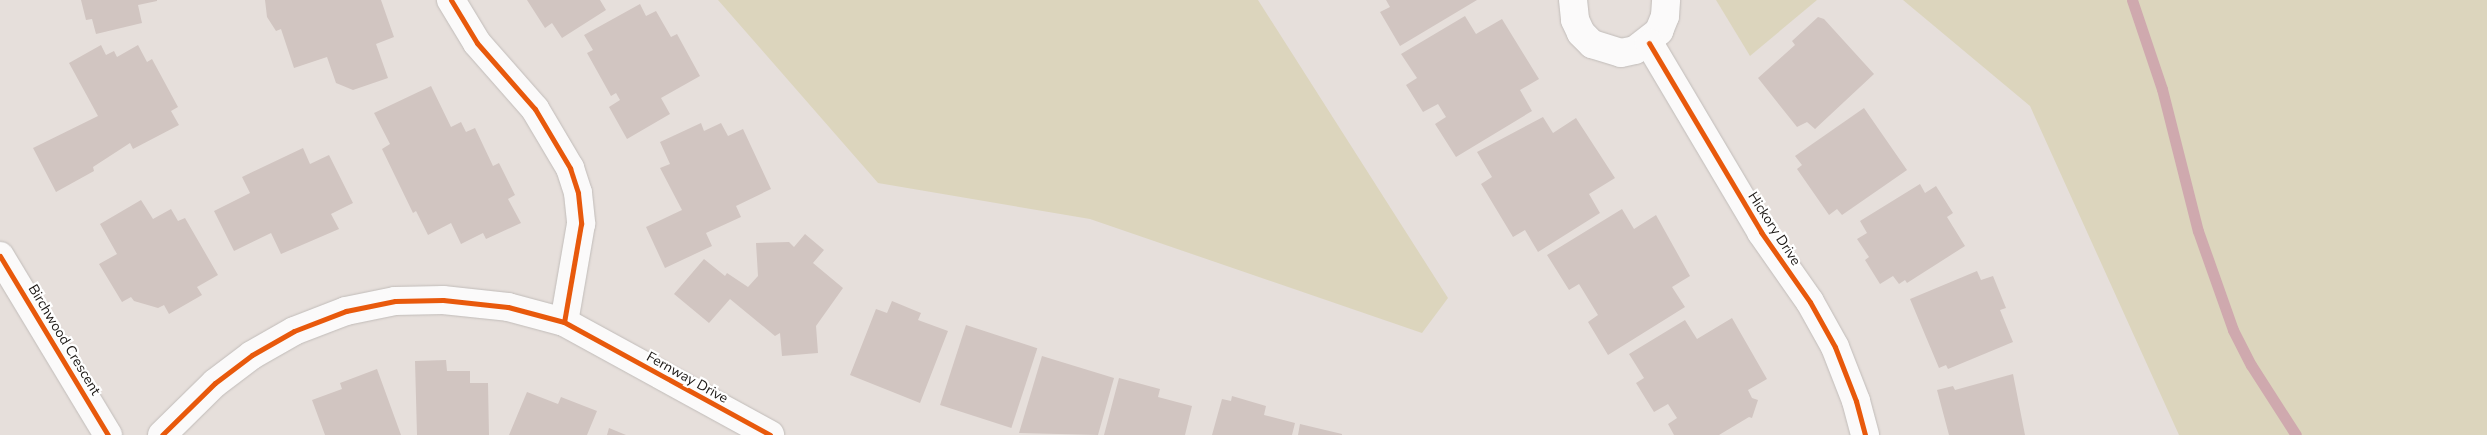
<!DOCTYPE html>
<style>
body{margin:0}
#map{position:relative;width:2487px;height:435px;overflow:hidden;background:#e6dfdb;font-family:"Nunito Sans",sans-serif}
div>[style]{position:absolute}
.green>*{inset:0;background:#dcd5bd}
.stream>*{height:11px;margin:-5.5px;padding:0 5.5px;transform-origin:5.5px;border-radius:5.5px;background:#cfa9ae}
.building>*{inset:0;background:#d1c5c1;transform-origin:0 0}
.roads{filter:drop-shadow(0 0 1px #c1bcb9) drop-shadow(0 0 1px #c1bcb9)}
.minor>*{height:28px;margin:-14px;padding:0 14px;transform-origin:14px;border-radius:14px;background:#fbfafa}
.cycleway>*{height:5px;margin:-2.5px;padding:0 2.5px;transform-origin:2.5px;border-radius:2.5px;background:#e8590c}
span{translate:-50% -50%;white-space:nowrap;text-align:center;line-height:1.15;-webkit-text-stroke:4.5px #fff;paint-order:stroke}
.street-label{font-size:14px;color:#1b1714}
</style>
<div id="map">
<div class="green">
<i style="clip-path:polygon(718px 0,1258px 0,1448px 298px,1422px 333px,1090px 219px,878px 183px)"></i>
<i style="clip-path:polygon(1716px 0,1817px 0,1750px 56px)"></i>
<i style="clip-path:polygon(1903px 0,2487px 0,2487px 435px,2179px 435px,2030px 106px)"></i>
</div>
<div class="stream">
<i style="left:2132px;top:0;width:94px;rotate:71.4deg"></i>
<i style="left:2162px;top:89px;width:146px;rotate:75.8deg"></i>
<i style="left:2198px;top:231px;width:105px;rotate:70.5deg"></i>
<i style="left:2233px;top:330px;width:39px;rotate:63deg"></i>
<i style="left:2251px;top:365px;width:83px;rotate:57.3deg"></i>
</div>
<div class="building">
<i style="clip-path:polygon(81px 0,157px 0,157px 1px,138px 5px,142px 23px,96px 34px,92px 19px,86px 20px)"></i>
<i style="clip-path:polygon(265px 0,381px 0,394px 37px,376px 44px,388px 78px,353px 90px,336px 83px,327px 57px,294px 68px,281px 29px,276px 31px,267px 17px)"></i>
<i style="clip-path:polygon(527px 0,600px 0,606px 10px,562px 38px,552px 23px,545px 28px)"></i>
<i style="clip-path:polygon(1386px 0,1477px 0,1400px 46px,1380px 12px,1390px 7px)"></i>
<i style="clip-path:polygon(640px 4px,646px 16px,656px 11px,671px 37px,677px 34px,700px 76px,661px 98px,670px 114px,627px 139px,609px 107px,620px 100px,616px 93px,611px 96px,587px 53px,593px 50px,584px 35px)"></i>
<i style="clip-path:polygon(1465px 16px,1476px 34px,1502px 19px,1539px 79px,1520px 90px,1532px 111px,1456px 157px,1435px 124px,1446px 117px,1438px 104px,1423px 112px,1406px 85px,1417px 78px,1401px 54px)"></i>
<i style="clip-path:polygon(1818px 17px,1824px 19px,1874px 74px,1815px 129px,1807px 122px,1797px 127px,1758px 78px,1795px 45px,1792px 41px)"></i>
<i style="clip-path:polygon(101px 45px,106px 55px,114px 51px,117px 57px,138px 45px,147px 62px,152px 59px,178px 107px,171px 111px,179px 125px,133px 149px,130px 143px,93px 167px,94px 171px,56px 192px,33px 148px,98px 116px,69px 63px)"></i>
<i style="clip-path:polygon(431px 86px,451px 127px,461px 122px,466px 132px,475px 128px,493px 166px,499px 163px,515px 195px,508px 199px,521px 223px,486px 239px,483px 233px,461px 244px,451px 223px,428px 235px,416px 211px,413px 213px,382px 149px,390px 144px,374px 113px)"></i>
<i style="clip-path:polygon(1864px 108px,1907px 170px,1842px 215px,1837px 209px,1829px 215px,1797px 169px,1802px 165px,1795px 156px)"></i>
<i style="clip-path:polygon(1543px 117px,1553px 133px,1576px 118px,1615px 178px,1589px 194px,1600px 213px,1538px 252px,1525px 230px,1513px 237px,1481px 184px,1492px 177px,1477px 152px)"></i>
<i style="clip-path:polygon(701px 123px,704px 131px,721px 123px,728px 136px,743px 129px,771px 189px,736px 206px,741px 217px,706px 233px,712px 246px,665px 268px,646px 227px,682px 210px,660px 168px,670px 164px,660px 142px)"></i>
<i style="clip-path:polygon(303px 148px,310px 164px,329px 155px,353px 203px,331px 214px,339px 229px,281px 254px,271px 233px,234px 251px,214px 211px,250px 193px,242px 177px)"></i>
<i style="clip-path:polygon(1920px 184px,1925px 193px,1936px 186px,1953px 213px,1947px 217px,1965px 246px,1907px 283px,1905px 280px,1899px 284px,1893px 276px,1880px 284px,1865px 260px,1869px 257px,1857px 239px,1867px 233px,1860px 221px)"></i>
<i style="clip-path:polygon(141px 200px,153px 219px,171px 209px,178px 221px,185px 218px,218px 275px,197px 287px,202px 295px,169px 314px,164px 305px,158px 308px,134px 301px,131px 297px,122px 302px,99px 264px,117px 254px,100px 224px)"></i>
<i style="clip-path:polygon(1622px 209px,1634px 229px,1656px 215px,1690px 276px,1672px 287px,1685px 307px,1608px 355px,1588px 322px,1598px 315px,1579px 284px,1569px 290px,1547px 255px)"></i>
<i style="clip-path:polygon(805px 234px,824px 250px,813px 263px,843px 288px,816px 326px,818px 353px,782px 356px,780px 333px,775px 336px,730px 299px,709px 323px,674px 294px,704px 259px,725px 276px,727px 273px,748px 287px,758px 276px,756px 243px,789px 242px,794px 247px)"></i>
<i style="clip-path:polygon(1977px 271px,1981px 280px,1993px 276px,2006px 308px,2000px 310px,2013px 342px,1948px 369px,1946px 365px,1939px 368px,1910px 299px)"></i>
<i style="clip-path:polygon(892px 301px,921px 313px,918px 320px,948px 331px,920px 403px,850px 375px,876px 309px,887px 313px)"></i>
<i style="clip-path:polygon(1732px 318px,1767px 379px,1748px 390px,1752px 398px,1758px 400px,1752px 418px,1749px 417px,1719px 435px,1674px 435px,1668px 424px,1677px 418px,1668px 404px,1654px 412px,1636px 383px,1644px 378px,1629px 354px,1685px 320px,1697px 339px)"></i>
<i style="left:966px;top:325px;width:75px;height:84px;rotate:18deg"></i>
<i style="clip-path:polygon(1042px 356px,1114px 378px,1098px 435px,1019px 433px)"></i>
<i style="clip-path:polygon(446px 360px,447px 371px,470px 371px,470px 383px,488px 383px,489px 435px,417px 435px,415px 361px)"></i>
<i style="clip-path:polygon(377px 369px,401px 435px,325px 435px,312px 400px,342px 389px,340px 383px)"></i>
<i style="clip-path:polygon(2013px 374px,2025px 435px,1949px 435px,1937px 390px,1953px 386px,1955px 390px)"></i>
<i style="clip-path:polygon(1119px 378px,1160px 389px,1158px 397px,1192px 406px,1185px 435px,1104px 435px)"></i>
<i style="clip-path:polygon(527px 392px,558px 404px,561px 397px,597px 411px,587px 435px,509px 435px)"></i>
<i style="clip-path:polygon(1232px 396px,1266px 406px,1264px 415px,1295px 423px,1292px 435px,1212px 435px,1222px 399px,1231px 401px)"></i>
<i style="clip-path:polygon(1300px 424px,1342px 434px,1342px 435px,1298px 435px)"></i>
<i style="clip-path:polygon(609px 428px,626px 435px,607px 435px)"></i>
</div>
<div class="roads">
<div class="minor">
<i style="left:451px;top:0;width:50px;rotate:58.8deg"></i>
<i style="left:477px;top:43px;width:88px;rotate:48.7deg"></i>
<i style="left:535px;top:109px;width:69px;rotate:59.3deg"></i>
<i style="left:570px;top:168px;width:26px;rotate:72deg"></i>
<i style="left:578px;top:193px;width:31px;rotate:84deg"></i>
<i style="left:581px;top:224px;width:99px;rotate:99.8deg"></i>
<i style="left:1573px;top:0;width:20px;rotate:84deg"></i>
<i style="left:1575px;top:20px;width:14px;rotate:65deg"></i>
<i style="left:1581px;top:33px;width:16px;rotate:45deg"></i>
<i style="left:1592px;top:44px;width:30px;rotate:17deg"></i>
<i style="left:1621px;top:53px;width:14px;rotate:-12deg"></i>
<i style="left:1635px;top:50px;width:31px;rotate:-38deg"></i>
<i style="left:1659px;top:31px;width:16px;rotate:-68deg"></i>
<i style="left:1665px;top:16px;width:16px;rotate:-86deg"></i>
<i style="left:1649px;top:43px;width:220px;rotate:59.3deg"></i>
<i style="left:1761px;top:232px;width:85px;rotate:55deg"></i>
<i style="left:1810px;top:302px;width:51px;rotate:60.9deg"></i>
<i style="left:1835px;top:347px;width:58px;rotate:68.7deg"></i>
<i style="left:1856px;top:401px;width:35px;rotate:75deg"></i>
<i style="left:0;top:256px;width:209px;rotate:58.9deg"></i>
<i style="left:162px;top:435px;width:74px;rotate:-44.5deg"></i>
<i style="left:215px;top:383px;width:46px;rotate:-37.1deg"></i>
<i style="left:252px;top:355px;width:48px;rotate:-29.7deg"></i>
<i style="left:294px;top:331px;width:56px;rotate:-21deg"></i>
<i style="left:346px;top:311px;width:50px;rotate:-11.5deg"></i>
<i style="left:395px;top:301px;width:48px;rotate:-1.2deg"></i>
<i style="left:443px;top:300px;width:65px;rotate:6.1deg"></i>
<i style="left:508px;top:307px;width:58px;rotate:15deg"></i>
<i style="left:564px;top:322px;width:235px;rotate:28.7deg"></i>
</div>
</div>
<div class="cycleway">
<i style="left:451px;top:0;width:50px;rotate:58.8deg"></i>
<i style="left:477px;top:43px;width:88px;rotate:48.7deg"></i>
<i style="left:535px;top:109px;width:69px;rotate:59.3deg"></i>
<i style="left:570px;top:168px;width:26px;rotate:72deg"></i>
<i style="left:578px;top:193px;width:31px;rotate:84deg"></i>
<i style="left:581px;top:224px;width:99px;rotate:99.8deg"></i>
<i style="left:1649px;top:43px;width:220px;rotate:59.3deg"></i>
<i style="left:1761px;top:232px;width:85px;rotate:55deg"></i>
<i style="left:1810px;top:302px;width:51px;rotate:60.9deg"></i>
<i style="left:1835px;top:347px;width:58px;rotate:68.7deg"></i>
<i style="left:1856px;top:401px;width:35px;rotate:75deg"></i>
<i style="left:0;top:256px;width:209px;rotate:58.9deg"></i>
<i style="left:162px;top:435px;width:74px;rotate:-44.5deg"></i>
<i style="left:215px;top:383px;width:46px;rotate:-37.1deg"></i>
<i style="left:252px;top:355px;width:48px;rotate:-29.7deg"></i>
<i style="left:294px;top:331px;width:56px;rotate:-21deg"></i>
<i style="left:346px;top:311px;width:50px;rotate:-11.5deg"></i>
<i style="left:395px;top:301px;width:48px;rotate:-1.2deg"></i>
<i style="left:443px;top:300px;width:65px;rotate:6.1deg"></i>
<i style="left:508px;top:307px;width:58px;rotate:15deg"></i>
<i style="left:564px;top:322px;width:235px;rotate:28.7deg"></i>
</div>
<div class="street-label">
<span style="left:1774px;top:229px;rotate:57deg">Hickory Drive</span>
<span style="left:64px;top:340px;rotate:59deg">Birchwood Crescent</span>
<span style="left:687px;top:378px;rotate:29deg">Fernway Drive</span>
</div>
</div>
